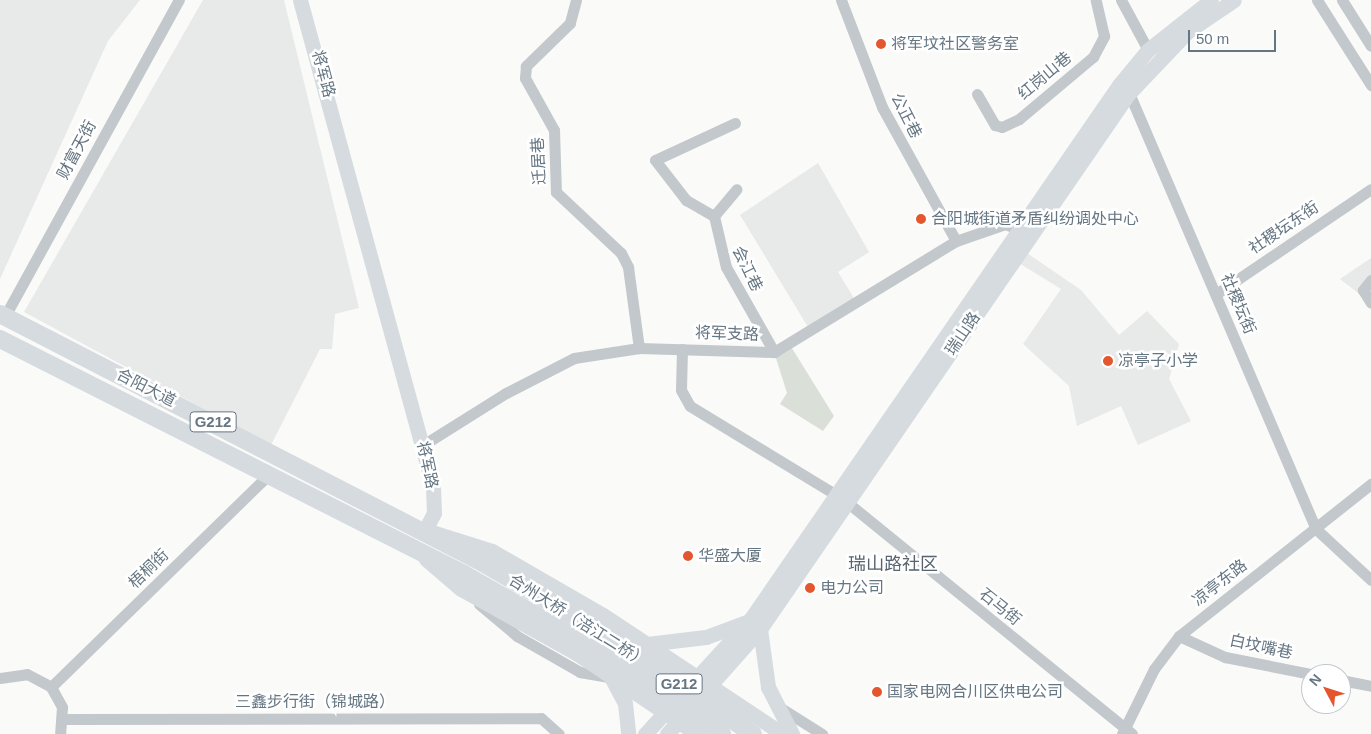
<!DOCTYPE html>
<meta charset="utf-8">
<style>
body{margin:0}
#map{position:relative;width:1371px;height:734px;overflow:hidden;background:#fafaf8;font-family:Arial,"Noto Sans SC",sans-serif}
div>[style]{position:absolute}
.built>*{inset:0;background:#e8e9e9}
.green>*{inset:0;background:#dadfd7}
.minor>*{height:11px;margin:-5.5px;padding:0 5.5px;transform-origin:5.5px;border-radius:5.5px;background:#c3c8cc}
.major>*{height:15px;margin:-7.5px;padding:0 7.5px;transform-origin:7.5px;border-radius:7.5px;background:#d6dbdf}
.highway>*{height:18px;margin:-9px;padding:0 9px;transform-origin:9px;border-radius:9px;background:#d6dbdf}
.dots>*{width:14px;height:14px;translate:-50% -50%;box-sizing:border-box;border:2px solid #fff;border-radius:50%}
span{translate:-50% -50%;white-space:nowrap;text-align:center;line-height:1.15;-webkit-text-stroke:5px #fff;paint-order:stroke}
.shield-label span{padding:1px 4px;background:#fff;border:1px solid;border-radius:4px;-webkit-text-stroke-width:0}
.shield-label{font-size:15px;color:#657683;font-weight:700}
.poi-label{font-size:16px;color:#657683}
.left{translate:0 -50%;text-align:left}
.street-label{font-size:16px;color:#657683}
.neighbourhood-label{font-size:18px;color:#57646e}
.north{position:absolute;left:1301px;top:664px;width:50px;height:50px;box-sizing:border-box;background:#fff;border:1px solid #c1c8cd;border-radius:50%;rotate:310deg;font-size:14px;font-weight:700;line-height:20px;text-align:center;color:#657683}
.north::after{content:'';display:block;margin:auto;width:18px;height:22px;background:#e4572e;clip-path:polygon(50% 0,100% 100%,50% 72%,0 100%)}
.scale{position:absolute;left:1188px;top:30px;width:88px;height:22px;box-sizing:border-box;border:2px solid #657683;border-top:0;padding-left:6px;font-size:15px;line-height:18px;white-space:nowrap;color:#657683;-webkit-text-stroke:4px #fff;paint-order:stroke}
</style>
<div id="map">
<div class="built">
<i style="clip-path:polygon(0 0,140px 0,108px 41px,0 279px)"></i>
<i style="clip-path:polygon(203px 0,284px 0,359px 308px,335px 314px,332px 349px,320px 349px,271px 445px,24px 312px)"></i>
<i style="clip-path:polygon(818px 163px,869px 252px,838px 272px,857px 303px,811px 332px,740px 215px)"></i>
<i style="clip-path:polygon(1021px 249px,1081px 290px,1119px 335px,1147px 311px,1179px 344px,1169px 379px,1191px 421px,1138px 445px,1121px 406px,1077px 426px,1069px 386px,1023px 344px,1061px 289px,1014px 260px)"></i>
<i style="clip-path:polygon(1371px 258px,1371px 303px,1340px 279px)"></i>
</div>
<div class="green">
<i style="clip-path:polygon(790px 345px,834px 416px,823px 431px,780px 404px,787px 393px,774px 352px)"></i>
</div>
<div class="minor">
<i style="left:576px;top:0;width:24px;rotate:105deg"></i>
<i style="left:570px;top:23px;width:62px;rotate:135.7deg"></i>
<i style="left:526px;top:66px;width:12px;rotate:95deg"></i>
<i style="left:525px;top:78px;width:60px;rotate:60.9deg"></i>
<i style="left:554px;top:130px;width:62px;rotate:88.2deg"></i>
<i style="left:556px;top:192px;width:89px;rotate:43.2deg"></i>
<i style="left:621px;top:253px;width:16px;rotate:63deg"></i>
<i style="left:628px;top:267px;width:82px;rotate:82.3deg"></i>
<i style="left:841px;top:0;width:115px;rotate:69deg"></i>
<i style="left:882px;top:107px;width:153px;rotate:61.1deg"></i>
<i style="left:1121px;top:0;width:57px;rotate:61.6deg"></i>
<i style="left:1317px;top:0;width:101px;rotate:57.6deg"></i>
<i style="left:1342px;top:0;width:54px;rotate:57.8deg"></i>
<i style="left:1129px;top:93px;width:474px;rotate:66.8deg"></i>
<i style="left:1316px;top:529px;width:75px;rotate:42.8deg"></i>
<i style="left:977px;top:94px;width:36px;rotate:60deg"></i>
<i style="left:995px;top:125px;width:7px;rotate:16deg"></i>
<i style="left:1002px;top:127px;width:19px;rotate:-25deg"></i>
<i style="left:1019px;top:119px;width:97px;rotate:-40deg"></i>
<i style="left:1093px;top:57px;width:24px;rotate:-62deg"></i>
<i style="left:1104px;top:36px;width:37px;rotate:-103deg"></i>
<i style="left:735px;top:123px;width:88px;rotate:155.2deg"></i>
<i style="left:655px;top:160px;width:51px;rotate:52.2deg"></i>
<i style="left:686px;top:200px;width:32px;rotate:30deg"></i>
<i style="left:714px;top:216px;width:52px;rotate:76.8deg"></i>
<i style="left:726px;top:267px;width:98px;rotate:60.5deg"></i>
<i style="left:714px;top:216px;width:35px;rotate:-50deg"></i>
<i style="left:1371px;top:280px;width:13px;rotate:129deg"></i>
<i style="left:1363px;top:290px;width:15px;rotate:58deg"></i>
<i style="left:1216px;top:294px;width:187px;rotate:-34.1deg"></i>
<i style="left:5px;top:316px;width:361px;rotate:-61.2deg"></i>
<i style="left:682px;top:349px;width:41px;rotate:91.4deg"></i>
<i style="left:681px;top:390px;width:18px;rotate:61deg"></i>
<i style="left:690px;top:406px;width:173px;rotate:31.3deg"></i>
<i style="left:423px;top:445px;width:98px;rotate:-32.1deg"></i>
<i style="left:506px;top:393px;width:76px;rotate:-27.2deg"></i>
<i style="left:574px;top:358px;width:66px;rotate:-8.7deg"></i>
<i style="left:639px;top:348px;width:135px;rotate:1.7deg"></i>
<i style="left:774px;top:352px;width:213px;rotate:-31.4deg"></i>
<i style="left:956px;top:241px;width:52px;rotate:-19.1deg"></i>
<i style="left:1005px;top:224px;width:16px;rotate:22deg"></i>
<i style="left:848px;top:503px;width:366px;rotate:39.1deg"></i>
<i style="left:479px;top:604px;width:50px;rotate:40.1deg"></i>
<i style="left:517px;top:636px;width:73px;rotate:29.7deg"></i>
<i style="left:580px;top:672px;width:29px;rotate:10deg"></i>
<i style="left:1179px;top:636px;width:51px;rotate:24.5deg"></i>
<i style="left:1225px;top:657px;width:88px;rotate:11.2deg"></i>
<i style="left:0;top:678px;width:27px;rotate:-8deg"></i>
<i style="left:27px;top:674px;width:27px;rotate:28deg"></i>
<i style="left:51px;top:687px;width:23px;rotate:61deg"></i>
<i style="left:62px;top:707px;width:27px;rotate:94deg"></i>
<i style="left:1341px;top:680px;width:31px;rotate:11deg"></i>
<i style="left:51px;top:687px;width:305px;rotate:-44.3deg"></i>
<i style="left:779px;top:707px;width:51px;rotate:32.1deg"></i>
<i style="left:64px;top:719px;width:477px;rotate:-0.1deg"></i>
<i style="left:541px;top:718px;width:24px;rotate:42deg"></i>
<i style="left:1122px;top:734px;width:72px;rotate:-63.8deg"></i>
<i style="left:1154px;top:669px;width:41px;rotate:-52.9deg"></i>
<i style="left:1179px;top:636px;width:245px;rotate:-38.4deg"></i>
</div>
<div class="major">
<i style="left:300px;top:0;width:504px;rotate:74.7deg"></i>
<i style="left:433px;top:486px;width:27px;rotate:88deg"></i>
<i style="left:434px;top:513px;width:19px;rotate:118deg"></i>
<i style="left:425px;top:530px;width:70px;rotate:17.4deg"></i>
<i style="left:492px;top:551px;width:128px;rotate:30deg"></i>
<i style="left:603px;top:615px;width:216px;rotate:33.5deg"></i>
<i style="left:426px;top:559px;width:46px;rotate:40.6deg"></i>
<i style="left:461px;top:589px;width:132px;rotate:29.1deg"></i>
<i style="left:576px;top:653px;width:146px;rotate:33.8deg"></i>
<i style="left:760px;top:629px;width:59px;rotate:82.1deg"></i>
<i style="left:768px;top:687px;width:53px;rotate:62.9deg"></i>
<i style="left:647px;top:644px;width:59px;rotate:-6.8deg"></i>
<i style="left:706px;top:637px;width:46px;rotate:-20.4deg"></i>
<i style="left:612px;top:679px;width:27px;rotate:62deg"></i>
<i style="left:625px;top:703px;width:31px;rotate:84deg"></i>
<i style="left:645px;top:734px;width:155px;rotate:-47.4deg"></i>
<i style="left:750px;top:620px;width:650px;rotate:-55.41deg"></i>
<i style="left:1119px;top:85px;width:45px;rotate:-50.4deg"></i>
<i style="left:1148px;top:50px;width:80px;rotate:-38.4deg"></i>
<i style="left:667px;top:734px;width:140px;rotate:-48.5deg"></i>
<i style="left:760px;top:629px;width:651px;rotate:-55.46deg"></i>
<i style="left:1129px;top:93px;width:86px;rotate:-46.4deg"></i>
<i style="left:1188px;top:31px;width:55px;rotate:-34deg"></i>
</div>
<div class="highway">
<i style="left:0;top:314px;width:543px;rotate:27.27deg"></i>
<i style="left:483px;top:563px;width:142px;rotate:30.5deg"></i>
<i style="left:605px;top:635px;width:178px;rotate:33.8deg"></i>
<i style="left:0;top:339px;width:520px;rotate:26.86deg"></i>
<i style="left:464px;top:574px;width:151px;rotate:29.8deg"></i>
<i style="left:595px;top:649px;width:153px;rotate:33.8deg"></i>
</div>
<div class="dots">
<i style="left:881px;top:44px;background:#e4572e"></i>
<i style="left:921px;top:219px;background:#e4572e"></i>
<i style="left:1108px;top:361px;background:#e4572e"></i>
<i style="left:688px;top:556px;background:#e4572e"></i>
<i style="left:810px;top:588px;background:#e4572e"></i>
<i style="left:877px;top:692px;background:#e4572e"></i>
</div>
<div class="shield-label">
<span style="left:213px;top:422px">G212</span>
<span style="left:679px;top:684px">G212</span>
</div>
<div class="poi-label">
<span class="left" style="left:891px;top:44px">将军坟社区警务室</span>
<span class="left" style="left:931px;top:219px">合阳城街道矛盾纠纷调处中心</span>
<span class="left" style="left:1118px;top:361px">凉亭子小学</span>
<span class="left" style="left:698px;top:556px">华盛大厦</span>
<span class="left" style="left:820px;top:588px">电力公司</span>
<span class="left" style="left:887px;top:692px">国家电网合川区供电公司</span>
</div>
<div class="street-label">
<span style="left:323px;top:74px;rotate:75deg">将军路</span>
<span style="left:1045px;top:76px;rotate:-40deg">红岗山巷</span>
<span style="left:906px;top:116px;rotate:63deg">公正巷</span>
<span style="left:77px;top:150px;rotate:-62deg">财富天街</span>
<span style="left:539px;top:161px;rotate:-93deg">迁居巷</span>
<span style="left:1284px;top:228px;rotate:-34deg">社稷坛东街</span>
<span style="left:747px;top:269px;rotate:64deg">会江巷</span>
<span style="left:1238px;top:304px;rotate:67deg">社稷坛街</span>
<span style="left:727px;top:334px;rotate:2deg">将军支路</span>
<span style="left:963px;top:334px;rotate:-56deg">瑞山路</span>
<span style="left:146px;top:388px;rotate:27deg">合阳大道</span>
<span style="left:427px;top:465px;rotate:78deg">将军路</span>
<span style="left:149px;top:569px;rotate:-44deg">梧桐街</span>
<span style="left:1220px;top:583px;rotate:-38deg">凉亭东路</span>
<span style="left:1000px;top:607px;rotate:39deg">石马街</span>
<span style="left:578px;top:621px;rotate:32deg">合州大桥（涪江二桥）</span>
<span style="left:1261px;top:647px;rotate:12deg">白坟嘴巷</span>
<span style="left:315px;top:702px">三鑫步行街（锦城路）</span>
</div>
<div class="neighbourhood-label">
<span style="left:893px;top:564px">瑞山路社区</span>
</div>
<div class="north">N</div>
<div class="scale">50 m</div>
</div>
